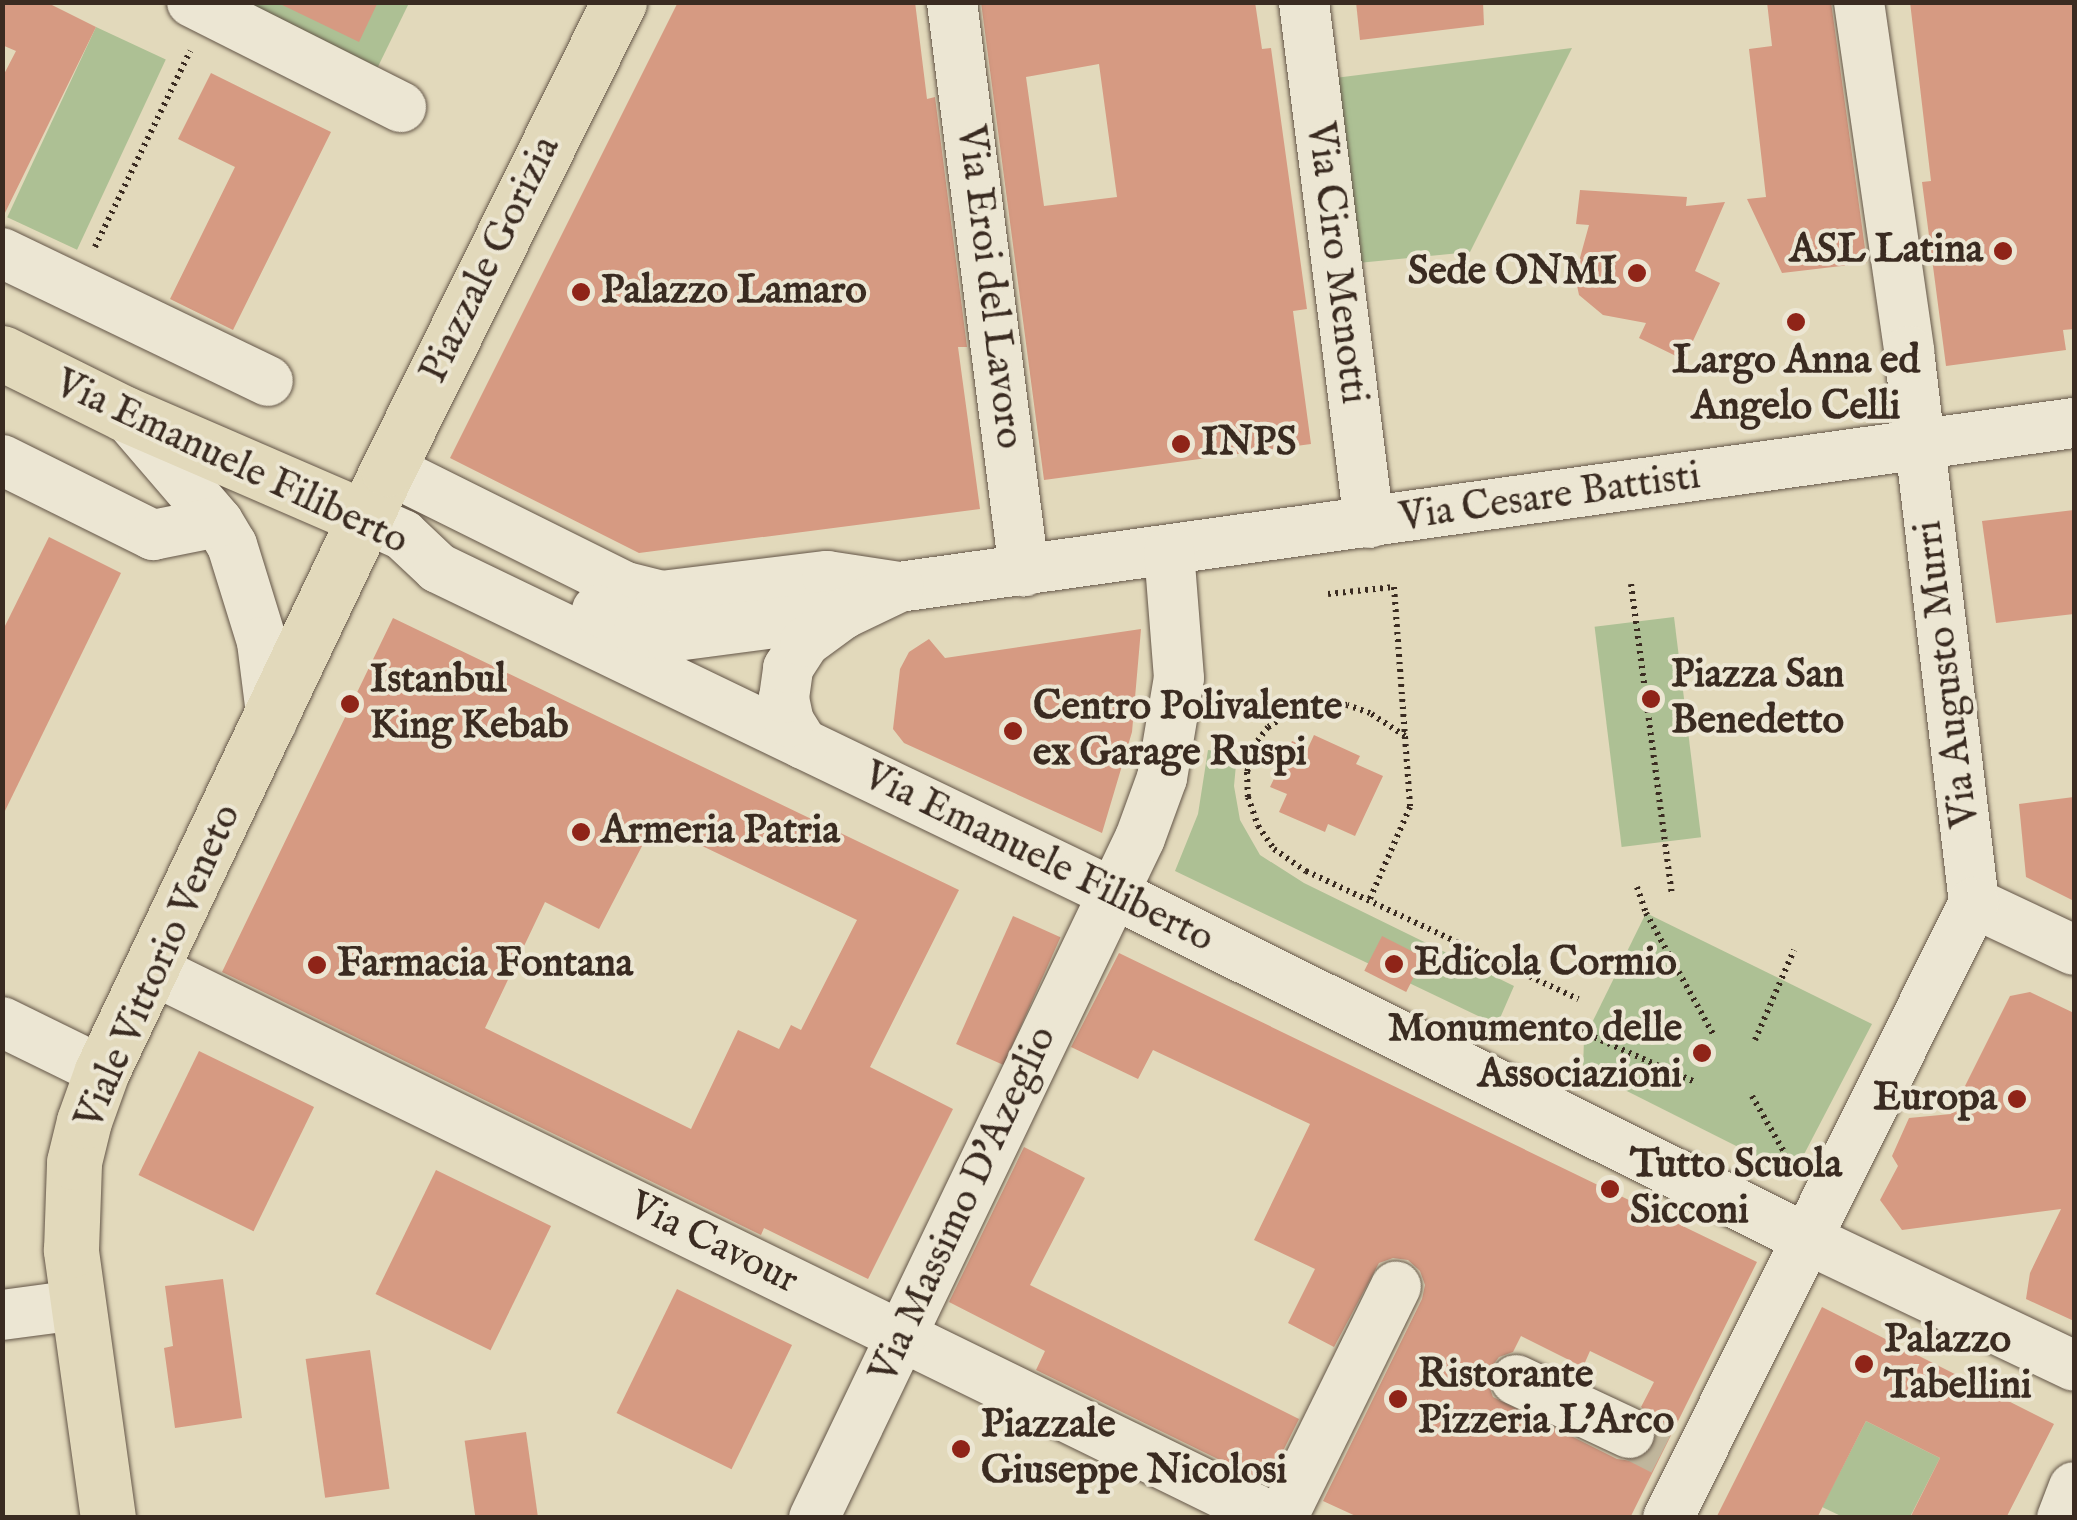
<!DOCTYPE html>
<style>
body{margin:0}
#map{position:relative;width:2077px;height:1520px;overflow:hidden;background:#e2d9bb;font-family:"IM FELL English",serif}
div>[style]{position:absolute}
.green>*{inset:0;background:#adc094;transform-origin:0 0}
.building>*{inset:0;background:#d69a82;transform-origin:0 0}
.minor-tunnel>*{height:50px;margin-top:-25px;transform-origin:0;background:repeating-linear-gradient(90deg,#c0b69c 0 50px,transparent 0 75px)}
.path>*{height:6px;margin-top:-3px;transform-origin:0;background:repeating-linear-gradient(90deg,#3a2b21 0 2.5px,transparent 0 7.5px)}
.roads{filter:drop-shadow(0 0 2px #645648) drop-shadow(0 0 2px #645648)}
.minor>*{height:50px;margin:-25px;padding:0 25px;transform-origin:25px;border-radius:25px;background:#ece6d3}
.major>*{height:55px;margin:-27.5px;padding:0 27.5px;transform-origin:27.5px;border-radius:27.5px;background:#e2d9bb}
.dots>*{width:28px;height:28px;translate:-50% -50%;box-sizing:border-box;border:5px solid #ece6d3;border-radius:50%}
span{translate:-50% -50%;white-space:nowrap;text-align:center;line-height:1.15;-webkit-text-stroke:8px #ece6d3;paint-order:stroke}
.poi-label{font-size:40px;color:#3a2b21;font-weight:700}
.right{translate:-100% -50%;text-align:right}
.left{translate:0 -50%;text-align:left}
.street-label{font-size:40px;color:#3a2b21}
.frame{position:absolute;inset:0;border:5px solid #3a2b21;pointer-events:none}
</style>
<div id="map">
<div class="green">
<i style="clip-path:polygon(226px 2px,409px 3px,371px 81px)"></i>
<i style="left:96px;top:27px;width:77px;height:210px;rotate:25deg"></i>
<i style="clip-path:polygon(1572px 48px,1470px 252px,1358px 263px,1335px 78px)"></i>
<i style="left:1674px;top:617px;width:222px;height:80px;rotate:83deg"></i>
<i style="clip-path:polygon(1208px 750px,1237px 754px,1234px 786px,1240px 820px,1260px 855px,1304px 883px,1514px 986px,1497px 1025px,1175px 871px,1198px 814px)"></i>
<i style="clip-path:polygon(1646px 913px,1872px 1024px,1800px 1162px,1778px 1167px,1583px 1069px,1584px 1039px)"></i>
<i style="clip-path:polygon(1866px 1421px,1940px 1458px,1910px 1517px,1843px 1517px,1822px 1507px)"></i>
</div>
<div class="building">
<i style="clip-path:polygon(2px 2px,46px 2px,96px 27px,2px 219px,2px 78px,16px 51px,2px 45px)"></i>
<i style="clip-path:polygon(276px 2px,378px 2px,359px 42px)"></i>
<i style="clip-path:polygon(678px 2px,915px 2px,927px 99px,935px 97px,967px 347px,958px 347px,980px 509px,639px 553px,450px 458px)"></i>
<i style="clip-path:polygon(evenodd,981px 2px,1255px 2px,1262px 49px,1271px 48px,1307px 309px,1293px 311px,1311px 444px,1044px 480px,981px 2px,1099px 64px,1117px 197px,1044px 206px,1026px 77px,1099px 64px)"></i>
<i style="clip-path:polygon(1356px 2px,1483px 2px,1484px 25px,1360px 40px)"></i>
<i style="clip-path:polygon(1767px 2px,1831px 2px,1867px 263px,1782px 273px,1747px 199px,1766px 197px,1749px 49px,1772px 46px)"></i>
<i style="clip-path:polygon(1910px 2px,2074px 2px,2074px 329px,2063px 330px,2066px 350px,1946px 366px,1922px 182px,1931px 181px)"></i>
<i style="clip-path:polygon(211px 73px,331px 132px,233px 330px,170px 299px,235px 167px,178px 139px)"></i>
<i style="clip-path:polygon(1580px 190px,1687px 197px,1686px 206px,1725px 202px,1695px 271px,1720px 283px,1692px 343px,1687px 341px,1678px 357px,1639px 338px,1646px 323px,1603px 315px,1579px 295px,1575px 276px,1589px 225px,1576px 224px)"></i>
<i style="clip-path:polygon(2074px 510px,2074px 614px,1996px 623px,1982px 521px)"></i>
<i style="clip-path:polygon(49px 537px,121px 573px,2px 817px,2px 632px)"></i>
<i style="clip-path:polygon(evenodd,393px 618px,959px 890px,870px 1067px,953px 1109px,868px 1279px,764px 1228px,761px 1235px,222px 972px,393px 618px,654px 823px,857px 920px,801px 1030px,791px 1025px,779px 1049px,738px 1030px,691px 1129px,485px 1028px,545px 902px,599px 929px,654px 823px)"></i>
<i style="clip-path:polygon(1141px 629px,1132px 732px,1102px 833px,904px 743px,893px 729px,900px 669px,909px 652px,929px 639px,945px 658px)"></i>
<i style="clip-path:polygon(1314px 735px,1360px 756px,1356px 764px,1383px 776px,1355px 836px,1328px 824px,1325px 832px,1279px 812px,1287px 794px,1270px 787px,1292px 741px,1308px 748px)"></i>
<i style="clip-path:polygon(2074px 797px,2074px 901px,2026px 877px,2019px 804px)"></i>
<i style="left:1013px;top:916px;width:52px;height:140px;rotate:24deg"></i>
<i style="left:1382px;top:936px;width:47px;height:39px;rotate:27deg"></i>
<i style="clip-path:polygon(evenodd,1119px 953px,1757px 1262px,1630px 1518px,1360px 1518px,1323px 1501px,1422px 1299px,1425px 1285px,1420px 1271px,1408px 1260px,1393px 1258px,1379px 1263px,1334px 1347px,1288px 1323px,1315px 1269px,1254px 1240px,1310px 1124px,1153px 1050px,1138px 1079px,1071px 1047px,1119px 953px,1521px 1336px,1583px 1367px,1590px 1351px,1654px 1382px,1641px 1407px,1652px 1416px,1657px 1430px,1655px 1444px,1646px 1456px,1632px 1461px,1617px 1459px,1493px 1397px,1488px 1383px,1490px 1369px,1499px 1357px,1513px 1352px,1521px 1336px)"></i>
<i style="clip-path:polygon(2030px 992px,2074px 1013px,2074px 1321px,2026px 1299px,2030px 1273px,2061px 1209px,1902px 1230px,1880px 1200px,1898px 1166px,1892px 1156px,1909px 1118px,1951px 1114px,2010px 996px)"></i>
<i style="left:199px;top:1051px;width:128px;height:138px;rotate:26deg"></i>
<i style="clip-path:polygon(1024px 1147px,1085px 1178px,1030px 1285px,1299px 1419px,1267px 1483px,1036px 1370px,1045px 1351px,949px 1302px)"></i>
<i style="left:436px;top:1170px;width:128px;height:138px;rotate:26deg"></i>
<i style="clip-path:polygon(223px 1279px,242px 1418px,175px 1428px,164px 1348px,173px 1346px,165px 1286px)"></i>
<i style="left:677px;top:1289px;width:128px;height:138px;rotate:26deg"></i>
<i style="clip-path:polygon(1822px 1307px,2054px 1424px,2006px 1518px,1910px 1518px,1940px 1458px,1866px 1421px,1817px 1518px,1716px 1518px)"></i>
<i style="left:370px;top:1350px;width:140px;height:65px;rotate:82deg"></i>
<i style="left:526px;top:1432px;width:87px;height:62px;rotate:82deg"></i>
</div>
<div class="minor-tunnel">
<i style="left:1629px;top:1433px;width:38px;rotate:27deg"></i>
</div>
<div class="path">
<i style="left:2px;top:56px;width:8px;rotate:90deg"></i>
<i style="left:95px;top:247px;width:218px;rotate:-64.1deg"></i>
<i style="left:1631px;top:584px;width:313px;rotate:82.5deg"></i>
<i style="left:1328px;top:594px;width:66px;rotate:-6.1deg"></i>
<i style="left:1394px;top:587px;width:221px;rotate:85.8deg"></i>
<i style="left:1410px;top:807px;width:103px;rotate:113.6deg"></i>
<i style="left:1405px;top:736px;width:42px;rotate:-146.7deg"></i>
<i style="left:1370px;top:713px;width:24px;rotate:-161deg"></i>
<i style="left:1347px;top:705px;width:29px;rotate:-176deg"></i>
<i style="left:1318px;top:703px;width:24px;rotate:165deg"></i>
<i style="left:1295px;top:709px;width:32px;rotate:146deg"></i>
<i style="left:1268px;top:727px;width:25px;rotate:127deg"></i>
<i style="left:1253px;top:747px;width:26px;rotate:103deg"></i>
<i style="left:1247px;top:772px;width:25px;rotate:88deg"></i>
<i style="left:1248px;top:797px;width:31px;rotate:71deg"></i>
<i style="left:1258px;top:826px;width:28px;rotate:55deg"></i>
<i style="left:1274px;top:849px;width:39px;rotate:35deg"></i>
<i style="left:1306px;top:871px;width:301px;rotate:25.2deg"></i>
<i style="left:1637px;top:887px;width:28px;rotate:71deg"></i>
<i style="left:1646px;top:913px;width:138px;rotate:61deg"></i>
<i style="left:1567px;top:1025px;width:142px;rotate:24deg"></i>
<i style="left:1755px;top:1040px;width:98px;rotate:-66.6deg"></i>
<i style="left:1752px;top:1096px;width:78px;rotate:60.2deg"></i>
</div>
<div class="roads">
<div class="minor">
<i style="left:192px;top:2px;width:234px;rotate:26.7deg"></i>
<i style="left:952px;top:2px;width:574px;rotate:82.79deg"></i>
<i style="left:1304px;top:2px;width:525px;rotate:82.89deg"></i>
<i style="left:1859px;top:2px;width:353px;rotate:81.8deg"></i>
<i style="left:1909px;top:351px;width:556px;rotate:83.28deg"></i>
<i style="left:2px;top:253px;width:295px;rotate:25.7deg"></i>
<i style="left:125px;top:414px;width:143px;rotate:49.3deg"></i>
<i style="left:218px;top:522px;width:27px;rotate:59deg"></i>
<i style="left:232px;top:545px;width:102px;rotate:72.8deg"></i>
<i style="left:262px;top:642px;width:80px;rotate:82.8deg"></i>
<i style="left:2px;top:460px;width:169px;rotate:26.4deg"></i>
<i style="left:153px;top:535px;width:66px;rotate:-11.3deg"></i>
<i style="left:388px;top:469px;width:266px;rotate:26.4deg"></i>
<i style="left:626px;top:587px;width:36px;rotate:14deg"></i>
<i style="left:661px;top:596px;width:167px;rotate:-6.9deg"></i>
<i style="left:827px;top:576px;width:73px;rotate:8.7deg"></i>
<i style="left:899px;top:587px;width:1186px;rotate:-7.95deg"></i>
<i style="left:365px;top:518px;width:42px;rotate:24.1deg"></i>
<i style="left:403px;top:535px;width:48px;rotate:43.3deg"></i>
<i style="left:438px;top:568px;width:749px;rotate:25.71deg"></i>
<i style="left:1113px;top:893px;width:778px;rotate:26.5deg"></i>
<i style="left:1809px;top:1240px;width:293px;rotate:25.4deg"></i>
<i style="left:597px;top:610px;width:47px;rotate:25.5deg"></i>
<i style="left:639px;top:630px;width:31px;rotate:13deg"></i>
<i style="left:669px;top:637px;width:176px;rotate:-7.5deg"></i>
<i style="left:843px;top:614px;width:62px;rotate:-25.7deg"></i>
<i style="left:803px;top:744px;width:26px;rotate:-122deg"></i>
<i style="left:789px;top:722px;width:25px;rotate:-102deg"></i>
<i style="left:784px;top:698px;width:30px;rotate:-82deg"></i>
<i style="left:788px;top:668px;width:31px;rotate:-57deg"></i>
<i style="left:805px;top:642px;width:47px;rotate:-36.4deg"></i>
<i style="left:1974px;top:903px;width:110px;rotate:25.2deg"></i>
<i style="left:153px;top:970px;width:1247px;rotate:26.07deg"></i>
<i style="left:2px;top:1022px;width:111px;rotate:26.1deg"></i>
<i style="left:2px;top:1315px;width:76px;rotate:-7.6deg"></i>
<i style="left:1516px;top:1380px;width:125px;rotate:25.1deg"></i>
<i style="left:814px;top:1518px;width:754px;rotate:-64.39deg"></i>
<i style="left:1140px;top:838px;width:64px;rotate:-69.9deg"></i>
<i style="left:1162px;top:778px;width:101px;rotate:-80.4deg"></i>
<i style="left:1179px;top:678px;width:127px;rotate:-94.5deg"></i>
<i style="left:1282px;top:1518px;width:258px;rotate:-63.8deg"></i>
<i style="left:1668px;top:1518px;width:687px;rotate:-63.55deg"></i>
<i style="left:2062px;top:1518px;width:33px;rotate:-69deg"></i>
</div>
<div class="major">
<i style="left:2px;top:353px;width:137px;rotate:26.4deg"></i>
<i style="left:125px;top:414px;width:262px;rotate:23.4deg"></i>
<i style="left:108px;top:1518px;width:271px;rotate:-97.9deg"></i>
<i style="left:71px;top:1250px;width:88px;rotate:-88deg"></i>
<i style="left:74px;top:1162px;width:42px;rotate:-76.3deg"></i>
<i style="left:84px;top:1121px;width:53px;rotate:-70.2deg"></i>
<i style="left:102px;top:1071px;width:666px;rotate:-64.59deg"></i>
<i style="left:388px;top:469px;width:521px;rotate:-63.68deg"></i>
</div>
</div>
<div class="dots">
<i style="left:2003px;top:251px;background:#8f2418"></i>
<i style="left:1637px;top:273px;background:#8f2418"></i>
<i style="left:581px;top:292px;background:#8f2418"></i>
<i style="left:1796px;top:322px;background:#8f2418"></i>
<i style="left:1181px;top:444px;background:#8f2418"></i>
<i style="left:1651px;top:699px;background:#8f2418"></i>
<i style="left:350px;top:704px;background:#8f2418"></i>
<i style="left:1013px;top:731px;background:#8f2418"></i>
<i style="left:581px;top:832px;background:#8f2418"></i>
<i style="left:1394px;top:964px;background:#8f2418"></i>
<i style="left:317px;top:965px;background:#8f2418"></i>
<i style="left:1702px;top:1053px;background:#8f2418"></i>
<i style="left:2017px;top:1099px;background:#8f2418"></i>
<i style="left:1610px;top:1189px;background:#8f2418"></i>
<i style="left:1864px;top:1364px;background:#8f2418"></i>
<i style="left:1398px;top:1399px;background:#8f2418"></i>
<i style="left:961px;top:1449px;background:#8f2418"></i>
</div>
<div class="poi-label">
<span class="right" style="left:1983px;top:251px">ASL Latina</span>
<span class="right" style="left:1617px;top:273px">Sede ONMI</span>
<span class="left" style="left:601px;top:292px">Palazzo Lamaro</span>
<span style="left:1796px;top:385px">Largo Anna ed<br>Angelo Celli</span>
<span class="left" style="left:1201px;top:444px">INPS</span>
<span class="left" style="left:1671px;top:699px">Piazza San<br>Benedetto</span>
<span class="left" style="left:370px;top:704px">Istanbul<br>King Kebab</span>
<span class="left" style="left:1033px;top:731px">Centro Polivalente<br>ex Garage Ruspi</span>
<span class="left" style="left:601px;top:832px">Armeria Patria</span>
<span class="left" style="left:1414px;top:964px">Edicola Cormio</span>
<span class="left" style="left:337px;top:965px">Farmacia Fontana</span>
<span class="right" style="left:1682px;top:1053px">Monumento delle<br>Associazioni</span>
<span class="right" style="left:1997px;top:1099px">Europa</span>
<span class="left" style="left:1630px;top:1189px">Tutto Scuola<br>Sicconi</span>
<span class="left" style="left:1884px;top:1364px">Palazzo<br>Tabellini</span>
<span class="left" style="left:1418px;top:1399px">Ristorante<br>Pizzeria L'Arco</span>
<span class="left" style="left:981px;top:1449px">Piazzale<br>Giuseppe Nicolosi</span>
</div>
<div class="street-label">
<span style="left:491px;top:260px;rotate:-64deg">Piazzale Gorizia</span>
<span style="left:1336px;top:263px;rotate:83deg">Via Ciro Menotti</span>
<span style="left:989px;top:287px;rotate:83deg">Via Eroi del Lavoro</span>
<span style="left:231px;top:463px;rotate:25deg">Via Emanuele Filiberto</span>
<span style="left:1550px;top:498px;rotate:-8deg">Via Cesare Battisti</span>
<span style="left:1948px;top:674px;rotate:-97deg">Via Augusto Murri</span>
<span style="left:1038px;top:858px;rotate:26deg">Via Emanuele Filiberto</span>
<span style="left:159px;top:967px;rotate:-66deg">Viale Vittorio Veneto</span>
<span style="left:964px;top:1205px;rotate:-65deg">Via Massimo D'Azeglio</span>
<span style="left:713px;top:1244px;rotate:26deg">Via Cavour</span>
</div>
<div class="frame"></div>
</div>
